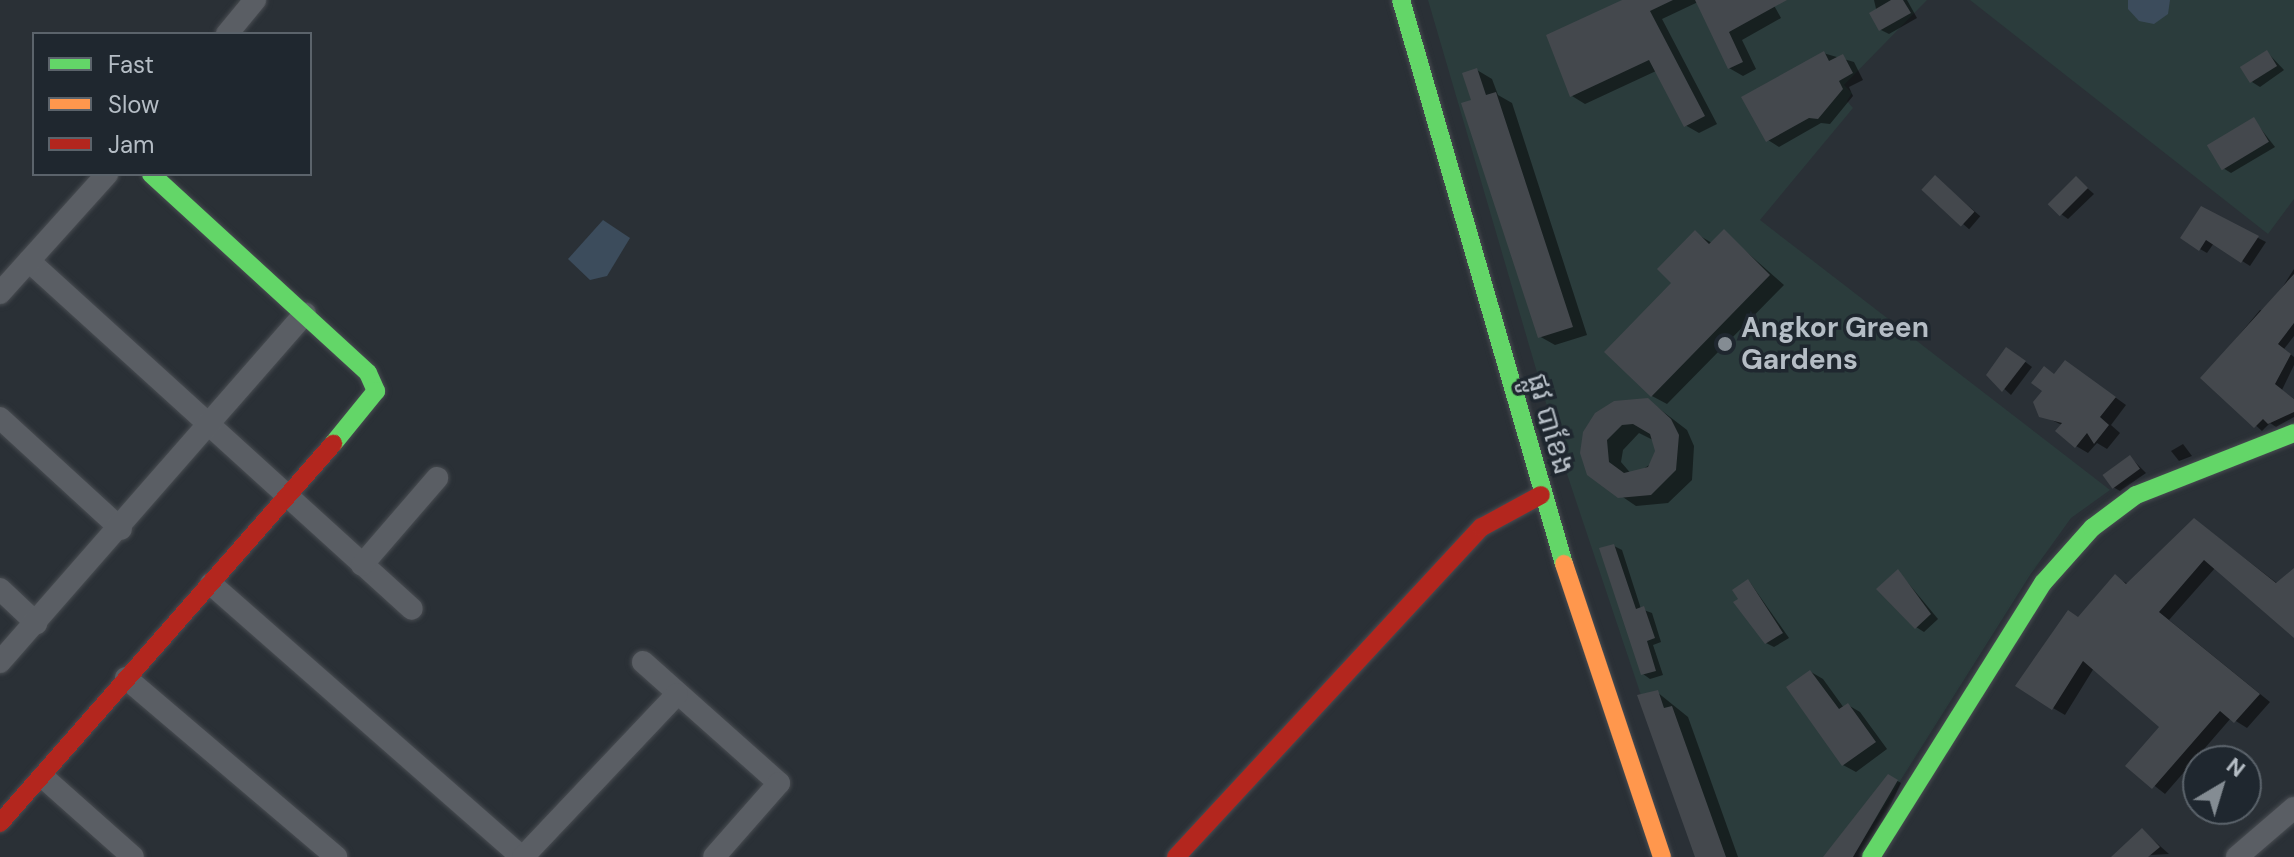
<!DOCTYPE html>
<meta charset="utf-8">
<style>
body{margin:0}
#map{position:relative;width:2294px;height:857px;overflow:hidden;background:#2a3036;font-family:"DM Sans","Noto Sans Khmer",sans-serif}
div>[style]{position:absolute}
.green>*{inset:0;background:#2b3c3c}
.water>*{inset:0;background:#3c4c5c}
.shadow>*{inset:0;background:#0007;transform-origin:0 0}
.building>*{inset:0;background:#44484d;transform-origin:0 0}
.roads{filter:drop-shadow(0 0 2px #484c51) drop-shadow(0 0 2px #484c51)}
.street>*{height:22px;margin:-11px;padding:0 11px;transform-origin:11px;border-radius:11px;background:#5a5e64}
.fast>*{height:18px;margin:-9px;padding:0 9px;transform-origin:9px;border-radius:9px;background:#63d668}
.slow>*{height:18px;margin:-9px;padding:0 9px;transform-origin:9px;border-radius:9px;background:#ff974d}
.jam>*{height:18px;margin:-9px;padding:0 9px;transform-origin:9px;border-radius:9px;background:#b3261e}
.dots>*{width:22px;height:22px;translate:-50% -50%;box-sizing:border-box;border:4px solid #1f272f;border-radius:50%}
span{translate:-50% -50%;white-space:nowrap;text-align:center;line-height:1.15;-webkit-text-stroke:7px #1f272f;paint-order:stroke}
.poi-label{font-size:28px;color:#b5bdc5;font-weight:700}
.left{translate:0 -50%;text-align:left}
.street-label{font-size:28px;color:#b5bdc5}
.legend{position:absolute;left:32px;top:32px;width:280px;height:144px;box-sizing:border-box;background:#1f272f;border:2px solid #5b636b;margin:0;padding:10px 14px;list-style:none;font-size:24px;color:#b5bdc5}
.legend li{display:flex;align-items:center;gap:16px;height:40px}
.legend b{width:40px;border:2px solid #5b636b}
.north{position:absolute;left:2182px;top:745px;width:80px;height:80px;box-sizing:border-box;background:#1f272f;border:2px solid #5b636b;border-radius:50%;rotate:38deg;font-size:22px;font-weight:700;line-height:32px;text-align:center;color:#b5bdc5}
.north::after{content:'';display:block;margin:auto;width:28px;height:36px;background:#848c93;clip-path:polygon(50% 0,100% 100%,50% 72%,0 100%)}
</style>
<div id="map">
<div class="green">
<i style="clip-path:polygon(1428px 0,1927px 0,1844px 85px,1852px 93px,1847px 101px,1853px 108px,1760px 220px,2110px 490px,2071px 518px,2030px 575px,1852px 857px,1695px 857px,1565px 468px)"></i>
<i style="clip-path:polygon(1970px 0,2294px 0,2294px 199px,2268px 234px)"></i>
</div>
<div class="water">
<i style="clip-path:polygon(2170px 0,2168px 14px,2154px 24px,2139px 21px,2128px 9px,2128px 0)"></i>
<i style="clip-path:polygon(603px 220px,630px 238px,607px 276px,590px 280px,568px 259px)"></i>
</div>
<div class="shadow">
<i style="clip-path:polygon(1627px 0,1771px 0,1781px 18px,1742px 40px,1756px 69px,1743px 76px,1729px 68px,1698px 2px,1662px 19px,1717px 124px,1699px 133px,1685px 125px,1656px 71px,1585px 104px,1572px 96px)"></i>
<i style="clip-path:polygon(1874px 0,1907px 0,1917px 18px,1889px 34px,1881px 30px)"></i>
<i style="clip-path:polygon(2267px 52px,2284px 70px,2260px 87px,2252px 82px)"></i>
<i style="clip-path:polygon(1823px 53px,1854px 62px,1863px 80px,1849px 87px,1853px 96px,1830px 124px,1821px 123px,1779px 147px,1768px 140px)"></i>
<i style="clip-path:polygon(1477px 70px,1492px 79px,1498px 95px,1512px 103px,1587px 335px,1555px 345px,1539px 336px,1474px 101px)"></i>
<i style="clip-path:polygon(2254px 120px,2275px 147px,2231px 173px,2223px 168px)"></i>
<i style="left:1935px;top:177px;width:60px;height:17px;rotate:41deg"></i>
<i style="clip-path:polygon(2077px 179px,2094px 194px,2068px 219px,2061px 214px)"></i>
<i style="clip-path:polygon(2202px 209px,2266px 242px,2250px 266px,2214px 243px,2207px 253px,2200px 249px)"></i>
<i style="clip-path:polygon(1724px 232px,1784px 285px,1667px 404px,1652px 396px,1674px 283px,1695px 233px,1712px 243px)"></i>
<i style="clip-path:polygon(2294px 269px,2294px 336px,2284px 349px,2294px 357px,2294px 365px,2282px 390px,2294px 399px,2294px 417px,2276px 427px,2270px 423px,2262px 431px,2203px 378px,2260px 310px,2266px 313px)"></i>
<i style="clip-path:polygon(2015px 354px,2032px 367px,2011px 395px,1988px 374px)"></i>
<i style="clip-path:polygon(2066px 362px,2126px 405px,2111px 425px,2120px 433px,2107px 449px,2097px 443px,2088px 453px,2076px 446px,2062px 425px,2041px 415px)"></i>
<i style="clip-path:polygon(evenodd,1648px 400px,1687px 430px,1694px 446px,1692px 480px,1668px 503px,1636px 506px,1589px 474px,1615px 403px,1648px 400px,1639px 433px,1657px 442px,1655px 461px,1633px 476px,1621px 462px,1623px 450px,1639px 433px)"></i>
<i style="clip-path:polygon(2183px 444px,2192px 456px,2179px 461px,2171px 451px)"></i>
<i style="clip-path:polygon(2130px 457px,2146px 473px,2120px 491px,2113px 487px)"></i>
<i style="clip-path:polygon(2195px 520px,2278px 584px,2294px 571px,2294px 635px,2216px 567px,2169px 620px,2270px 702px,2247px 728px,2231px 718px,2165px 794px,2128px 765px,2162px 727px,2094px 668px,2065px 715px,2053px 708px,2079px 619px,2115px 577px,2128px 584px)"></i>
<i style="clip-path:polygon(1614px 546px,1622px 550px,1641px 609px,1652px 613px,1661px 642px,1653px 645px,1663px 675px,1650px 679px,1643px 674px)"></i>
<i style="clip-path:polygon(1898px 571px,1938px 619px,1924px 632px,1916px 627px)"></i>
<i style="clip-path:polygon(1749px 581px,1789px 638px,1774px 647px,1766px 643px)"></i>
<i style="clip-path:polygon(1811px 672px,1823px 679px,1844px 708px,1848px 705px,1860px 712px,1887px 749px,1856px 772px,1843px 765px)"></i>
<i style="clip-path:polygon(1657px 692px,1688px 717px,1738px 857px,1697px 857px)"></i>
<i style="clip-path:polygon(1889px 776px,1901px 783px,1866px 857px,1826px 857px)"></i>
<i style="clip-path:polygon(2142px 830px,2169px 854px,2114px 857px)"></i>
</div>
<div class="building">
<i style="clip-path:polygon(1622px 0,1673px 0,1650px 11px,1705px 116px,1684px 127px,1649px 60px,1570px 97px,1546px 35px)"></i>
<i style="clip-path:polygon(1695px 0,1787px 0,1729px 32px,1743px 62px,1728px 69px)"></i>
<i style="clip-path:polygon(1891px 0,1903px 0,1911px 13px,1879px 31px,1869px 13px)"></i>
<i style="left:2267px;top:50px;width:19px;height:32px;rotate:58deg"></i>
<i style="clip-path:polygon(1824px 51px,1829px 61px,1843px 54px,1853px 73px,1839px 81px,1843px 89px,1818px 119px,1809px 118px,1766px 142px,1741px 97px)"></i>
<i style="clip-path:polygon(1477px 68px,1486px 95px,1496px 92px,1573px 327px,1538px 338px,1461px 103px,1471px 100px,1462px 73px)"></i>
<i style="left:2254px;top:117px;width:29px;height:55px;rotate:59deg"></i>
<i style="left:1935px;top:175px;width:54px;height:20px;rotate:43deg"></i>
<i style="left:2076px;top:176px;width:17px;height:40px;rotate:45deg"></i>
<i style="clip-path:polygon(2201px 206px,2259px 236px,2241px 263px,2206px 240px,2199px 251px,2180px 238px)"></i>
<i style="clip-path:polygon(1724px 229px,1770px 275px,1651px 397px,1604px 352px,1671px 283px,1657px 269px,1695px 230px,1709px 244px)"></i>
<i style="clip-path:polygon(2294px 274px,2294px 323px,2278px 344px,2291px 354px,2275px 384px,2294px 399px,2294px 412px,2268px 424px,2263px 419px,2254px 428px,2200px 378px)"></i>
<i style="clip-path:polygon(2006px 347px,2026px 361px,2002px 392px,1986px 375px)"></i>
<i style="clip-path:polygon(2065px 360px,2116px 397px,2100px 417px,2109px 425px,2094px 444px,2087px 433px,2075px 448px,2055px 431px,2062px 423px,2039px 417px,2033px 402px,2042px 391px,2031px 383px,2044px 366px,2054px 374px)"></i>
<i style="clip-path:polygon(evenodd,1648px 398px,1671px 419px,1679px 435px,1676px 470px,1651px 495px,1618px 498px,1587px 475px,1580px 453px,1583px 432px,1595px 413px,1614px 401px,1648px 398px,1633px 424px,1650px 434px,1655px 451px,1648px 467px,1624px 473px,1609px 462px,1607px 440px,1622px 425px,1633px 424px)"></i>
<i style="left:2130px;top:455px;width:17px;height:34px;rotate:54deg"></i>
<i style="clip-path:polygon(2194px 518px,2276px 583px,2294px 568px,2294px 638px,2204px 560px,2159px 612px,2260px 694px,2234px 723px,2220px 711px,2152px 789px,2125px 766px,2159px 727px,2083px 661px,2052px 710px,2015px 686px,2068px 610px,2078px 617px,2115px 574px,2126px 584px)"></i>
<i style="clip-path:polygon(1614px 544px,1636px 609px,1644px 606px,1655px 638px,1647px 641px,1656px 671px,1641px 675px,1599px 548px)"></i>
<i style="clip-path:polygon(1898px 569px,1931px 614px,1915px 629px,1876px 589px)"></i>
<i style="clip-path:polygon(1748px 579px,1783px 633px,1765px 644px,1733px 602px,1738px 599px,1732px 590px)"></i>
<i style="clip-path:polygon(1810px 670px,1839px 709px,1848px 703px,1876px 742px,1842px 766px,1786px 687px)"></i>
<i style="clip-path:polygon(1658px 690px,1664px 708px,1672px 706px,1726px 857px,1695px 857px,1637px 695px)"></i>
<i style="clip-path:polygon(1888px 774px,1898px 780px,1853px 857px,1823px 857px)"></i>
<i style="clip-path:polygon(2142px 828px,2160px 847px,2148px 857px,2111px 857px)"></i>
</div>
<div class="roads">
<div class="street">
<i style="left:227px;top:34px;width:44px;rotate:-50.5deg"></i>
<i style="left:29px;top:261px;width:517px;rotate:42.26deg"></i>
<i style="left:0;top:293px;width:160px;rotate:-48deg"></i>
<i style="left:0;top:418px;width:164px;rotate:42.5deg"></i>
<i style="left:362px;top:565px;width:115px;rotate:-49.2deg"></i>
<i style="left:211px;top:584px;width:414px;rotate:41.3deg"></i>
<i style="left:0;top:589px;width:50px;rotate:43.4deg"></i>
<i style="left:0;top:662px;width:463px;rotate:-48.8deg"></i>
<i style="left:643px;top:662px;width:182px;rotate:41.7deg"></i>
<i style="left:779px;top:783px;width:98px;rotate:131.3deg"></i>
<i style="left:126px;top:678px;width:276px;rotate:40.4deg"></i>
<i style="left:43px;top:777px;width:120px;rotate:41.6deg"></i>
<i style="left:523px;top:857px;width:224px;rotate:-46.6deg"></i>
<i style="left:2237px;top:857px;width:75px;rotate:-40.7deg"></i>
</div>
<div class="fast">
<i style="left:1401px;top:0;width:587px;rotate:73.88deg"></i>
<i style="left:151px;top:174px;width:294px;rotate:42.5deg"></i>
<i style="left:368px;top:373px;width:20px;rotate:66deg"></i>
<i style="left:376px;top:391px;width:68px;rotate:129.1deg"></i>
<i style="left:1871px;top:857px;width:324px;rotate:-57.9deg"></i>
<i style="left:2043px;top:583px;width:74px;rotate:-48.3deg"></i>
<i style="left:2092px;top:528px;width:55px;rotate:-36.9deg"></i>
<i style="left:2136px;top:495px;width:170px;rotate:-21.4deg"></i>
</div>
<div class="slow">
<i style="left:1564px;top:564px;width:309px;rotate:71.5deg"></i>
</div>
<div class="jam">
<i style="left:0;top:823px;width:505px;rotate:-48.7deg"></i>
<i style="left:1176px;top:857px;width:450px;rotate:-47.2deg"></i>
<i style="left:1482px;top:527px;width:67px;rotate:-28.5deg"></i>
</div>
</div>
<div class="dots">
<i style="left:1725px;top:344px;background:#848c93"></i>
</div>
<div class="poi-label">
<span class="left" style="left:1741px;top:344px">Angkor Green<br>Gardens</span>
</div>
<div class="street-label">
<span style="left:1550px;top:424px;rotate:74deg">ផ្លូវ បាខែង</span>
</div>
<ul class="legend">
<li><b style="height:10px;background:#63d668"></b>Fast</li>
<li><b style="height:10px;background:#ff974d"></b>Slow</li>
<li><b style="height:10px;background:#b3261e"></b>Jam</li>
</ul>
<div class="north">N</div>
</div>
